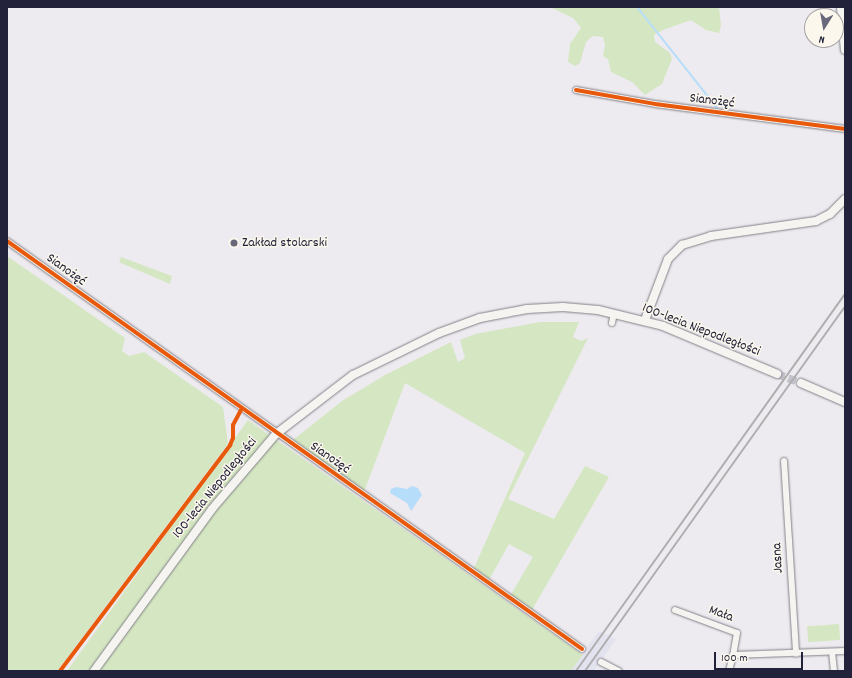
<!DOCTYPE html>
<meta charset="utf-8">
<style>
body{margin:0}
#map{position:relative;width:852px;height:678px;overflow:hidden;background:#edebf0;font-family:Dekko,sans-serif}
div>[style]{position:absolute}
.built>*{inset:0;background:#e3e2ef}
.green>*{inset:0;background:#d5e7c2;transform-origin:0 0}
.water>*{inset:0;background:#b6ddfa}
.stream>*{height:2px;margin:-1px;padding:0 1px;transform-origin:1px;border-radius:1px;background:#b6ddfa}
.secondary-tunnel>*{height:8px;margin-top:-4px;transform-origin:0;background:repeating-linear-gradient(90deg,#c4c3cc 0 8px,transparent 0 12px)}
.roads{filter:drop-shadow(0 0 1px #828188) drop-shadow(0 0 1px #828188)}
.street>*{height:6px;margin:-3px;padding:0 3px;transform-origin:3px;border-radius:3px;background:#f5f4f1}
.secondary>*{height:8px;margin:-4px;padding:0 4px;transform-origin:4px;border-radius:4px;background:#f5f4f1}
.rail>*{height:2px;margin:-1px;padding:0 1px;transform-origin:1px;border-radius:1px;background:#afaeaf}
.cycleway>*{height:4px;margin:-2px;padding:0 2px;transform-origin:2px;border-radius:2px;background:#e8590c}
.dots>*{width:11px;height:11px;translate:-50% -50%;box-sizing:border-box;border:2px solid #fbf7ec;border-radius:50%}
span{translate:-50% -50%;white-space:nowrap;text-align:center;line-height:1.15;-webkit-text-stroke:3px #fbf7ec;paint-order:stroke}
.street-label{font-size:14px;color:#22223b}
.poi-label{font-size:14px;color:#22223b}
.left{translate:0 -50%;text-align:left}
.frame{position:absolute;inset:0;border:8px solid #22223b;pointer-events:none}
.north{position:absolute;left:804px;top:8px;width:40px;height:40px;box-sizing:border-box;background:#fbf7ec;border:1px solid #a4a2a5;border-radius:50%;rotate:191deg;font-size:11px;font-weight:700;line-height:16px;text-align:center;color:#22223b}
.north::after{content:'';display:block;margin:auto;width:14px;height:18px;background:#69687a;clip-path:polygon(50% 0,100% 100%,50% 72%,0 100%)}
.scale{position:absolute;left:714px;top:652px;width:89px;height:18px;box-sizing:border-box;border:2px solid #22223b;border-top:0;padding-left:5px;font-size:12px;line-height:14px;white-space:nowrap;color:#22223b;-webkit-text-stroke:3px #fbf7ec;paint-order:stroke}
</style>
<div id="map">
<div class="built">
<i style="clip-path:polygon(599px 631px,616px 639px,594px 671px,570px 671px)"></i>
</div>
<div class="green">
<i style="clip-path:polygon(550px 7px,719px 7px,721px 25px,719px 33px,706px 30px,691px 20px,663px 30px,654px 35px,655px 42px,670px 53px,672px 59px,662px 84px,645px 95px,632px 82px,611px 72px,608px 59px,603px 56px,605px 45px,603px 37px,593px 36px,586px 42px,580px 63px,575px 66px,568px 62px,570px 44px,581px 28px,573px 18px)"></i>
<i style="clip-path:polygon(7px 256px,125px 338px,122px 351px,129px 356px,144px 352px,223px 407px,228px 444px,57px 671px,7px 671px)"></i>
<i style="clip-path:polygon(121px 257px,172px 276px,170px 284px,121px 263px,119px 262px)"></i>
<i style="clip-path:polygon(540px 322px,579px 322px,573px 337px,581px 341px,588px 338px,508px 499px,554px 519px,585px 466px,609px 477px,532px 610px,510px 596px,533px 557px,509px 544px,489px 580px,474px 568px,525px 453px,405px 383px,364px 492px,293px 440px,342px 401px,385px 375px,451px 342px,458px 362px,465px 358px,460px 340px,475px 334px)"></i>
<i style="clip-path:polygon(248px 420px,583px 655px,571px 671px,67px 671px)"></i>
<i style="left:839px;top:624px;width:16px;height:32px;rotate:86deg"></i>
</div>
<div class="water">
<i style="clip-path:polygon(412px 486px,418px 488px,422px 495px,411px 511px,407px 503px,390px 493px,391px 489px,396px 487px,407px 489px)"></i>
</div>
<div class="stream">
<i style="left:637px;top:7px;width:129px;rotate:51.6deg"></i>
</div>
<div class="secondary-tunnel">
<i style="left:777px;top:374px;width:26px;rotate:21deg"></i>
</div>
<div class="roads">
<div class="street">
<i style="left:576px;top:90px;width:80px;rotate:10deg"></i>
<i style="left:655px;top:104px;width:192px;rotate:7.5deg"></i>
<i style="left:7px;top:241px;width:705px;rotate:35.36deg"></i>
<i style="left:612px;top:323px;width:10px;rotate:-79deg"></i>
<i style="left:784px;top:461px;width:193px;rotate:86.4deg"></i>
<i style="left:675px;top:610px;width:66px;rotate:20.4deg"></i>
<i style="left:737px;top:633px;width:22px;rotate:100deg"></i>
<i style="left:832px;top:652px;width:19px;rotate:84deg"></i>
<i style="left:601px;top:662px;width:20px;rotate:27deg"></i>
<i style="left:729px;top:671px;width:16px;rotate:-76deg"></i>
<i style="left:733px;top:655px;width:112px;rotate:-2deg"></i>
</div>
<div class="secondary">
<i style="left:841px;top:7px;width:43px;rotate:84.7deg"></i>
<i style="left:645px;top:320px;width:65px;rotate:-69.3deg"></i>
<i style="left:668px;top:259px;width:20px;rotate:-45deg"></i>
<i style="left:682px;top:245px;width:30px;rotate:-17deg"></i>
<i style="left:711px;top:236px;width:106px;rotate:-8.1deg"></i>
<i style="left:816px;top:221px;width:16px;rotate:-27deg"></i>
<i style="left:830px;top:214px;width:21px;rotate:-45deg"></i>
<i style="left:801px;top:383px;width:48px;rotate:23.4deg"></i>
<i style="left:94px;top:671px;width:200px;rotate:-53.9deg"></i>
<i style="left:212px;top:509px;width:99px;rotate:-49.5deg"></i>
<i style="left:276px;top:434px;width:97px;rotate:-37.5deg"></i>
<i style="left:353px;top:375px;width:96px;rotate:-26deg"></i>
<i style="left:439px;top:333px;width:44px;rotate:-20.1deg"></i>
<i style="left:480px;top:318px;width:48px;rotate:-10.8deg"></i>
<i style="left:527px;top:309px;width:36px;rotate:-3deg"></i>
<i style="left:563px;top:307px;width:35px;rotate:5deg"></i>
<i style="left:598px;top:310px;width:67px;rotate:13.8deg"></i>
<i style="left:663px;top:326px;width:124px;rotate:22.8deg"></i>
</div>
</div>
<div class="rail">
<i style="left:576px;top:671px;width:463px;rotate:-54.5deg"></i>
<i style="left:585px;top:671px;width:448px;rotate:-54.5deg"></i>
</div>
<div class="cycleway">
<i style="left:576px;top:90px;width:80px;rotate:10deg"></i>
<i style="left:655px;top:104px;width:192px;rotate:7.5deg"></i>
<i style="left:7px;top:241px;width:705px;rotate:35.36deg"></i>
<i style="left:60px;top:671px;width:283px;rotate:-53deg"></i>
<i style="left:230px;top:445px;width:8px;rotate:-67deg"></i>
<i style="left:233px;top:438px;width:13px;rotate:-90deg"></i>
<i style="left:233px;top:425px;width:17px;rotate:-62deg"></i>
</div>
<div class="dots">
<i style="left:234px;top:243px;background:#69687a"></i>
</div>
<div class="street-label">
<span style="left:712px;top:101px;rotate:7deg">Sianożęć</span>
<span style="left:66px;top:270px;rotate:36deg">Sianożęć</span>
<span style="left:701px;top:330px;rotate:21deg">100-lecia Niepodległości</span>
<span style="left:330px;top:458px;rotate:35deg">Sianożęć</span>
<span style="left:215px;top:488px;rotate:-51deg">100-lecia Niepodległości</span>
<span style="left:778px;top:558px;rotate:-93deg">Jasna</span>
<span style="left:721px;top:614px;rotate:20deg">Mała</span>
</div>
<div class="poi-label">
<span class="left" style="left:242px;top:243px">Zakład stolarski</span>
</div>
<div class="frame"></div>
<div class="north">N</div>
<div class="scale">100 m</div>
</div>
